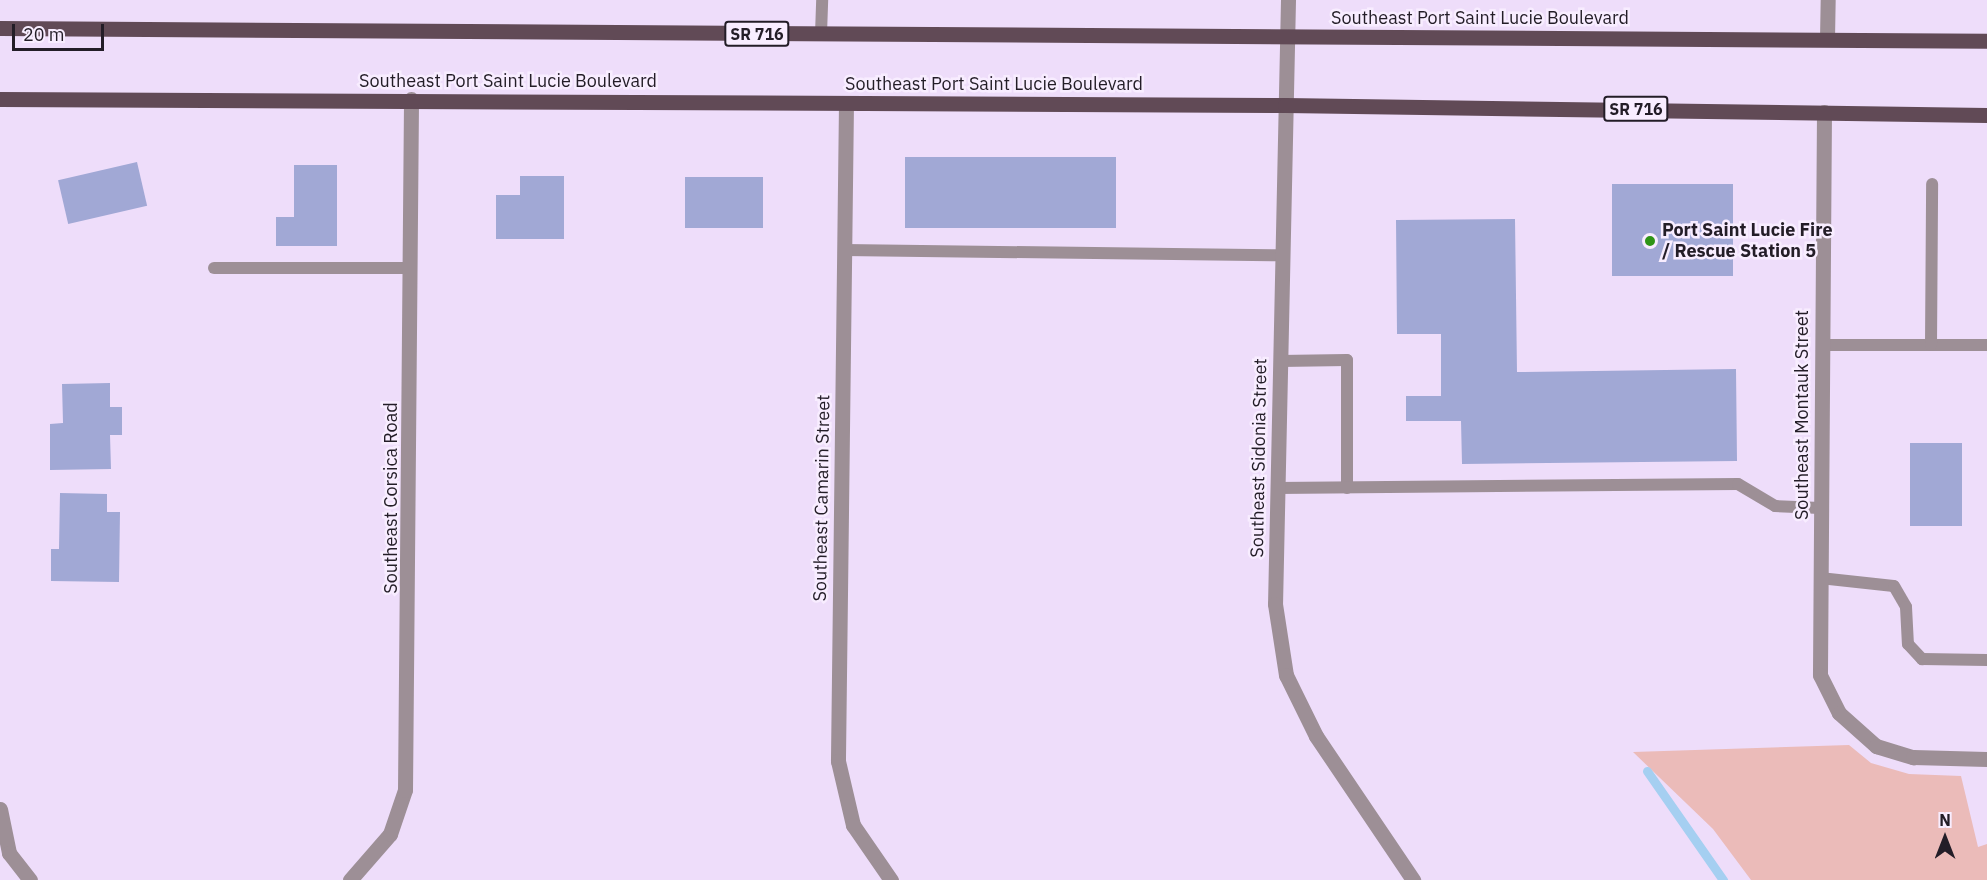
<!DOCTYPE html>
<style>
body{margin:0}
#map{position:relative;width:1987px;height:880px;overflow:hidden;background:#eeddfa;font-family:"IBM Plex Sans",sans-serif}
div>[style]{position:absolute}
.green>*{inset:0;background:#ebbbb9}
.stream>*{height:9px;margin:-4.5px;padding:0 4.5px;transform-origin:4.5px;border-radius:4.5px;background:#a5cff1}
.building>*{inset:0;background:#a1a8d5;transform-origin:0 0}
.service>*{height:12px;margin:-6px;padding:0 6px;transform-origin:6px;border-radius:6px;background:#9d8f96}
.minor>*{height:15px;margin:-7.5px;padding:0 7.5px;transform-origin:7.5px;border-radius:7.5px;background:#9d8f96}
.primary>*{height:15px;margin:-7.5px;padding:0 7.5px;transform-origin:7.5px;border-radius:7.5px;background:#614a56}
.dots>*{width:16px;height:16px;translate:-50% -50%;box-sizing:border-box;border:3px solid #f8edff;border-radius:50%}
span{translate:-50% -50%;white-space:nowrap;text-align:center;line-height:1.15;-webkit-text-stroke:5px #f8edff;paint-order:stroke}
.shield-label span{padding:2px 4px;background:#f8edff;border:2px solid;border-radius:4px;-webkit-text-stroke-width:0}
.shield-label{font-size:16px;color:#231d27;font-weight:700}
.street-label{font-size:18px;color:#231d27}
.poi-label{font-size:18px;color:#231d27;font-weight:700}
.left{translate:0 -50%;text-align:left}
.north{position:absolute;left:1915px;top:808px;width:60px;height:60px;-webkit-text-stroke:4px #f8edff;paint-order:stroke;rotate:0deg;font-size:16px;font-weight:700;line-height:24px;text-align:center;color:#231d27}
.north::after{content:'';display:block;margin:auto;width:21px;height:27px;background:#231d27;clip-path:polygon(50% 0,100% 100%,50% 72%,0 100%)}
.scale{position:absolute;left:12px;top:24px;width:92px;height:27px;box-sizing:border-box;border:3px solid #231d27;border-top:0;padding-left:8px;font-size:18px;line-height:21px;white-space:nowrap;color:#231d27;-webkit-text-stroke:4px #f8edff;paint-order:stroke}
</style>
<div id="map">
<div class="green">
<i style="clip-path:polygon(1849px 745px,1871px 763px,1909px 774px,1961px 776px,1978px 847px,1987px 844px,1987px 880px,1751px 880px,1713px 829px,1633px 752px)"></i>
</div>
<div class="stream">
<i style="left:1647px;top:771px;width:133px;rotate:55.1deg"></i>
</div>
<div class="building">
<i style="left:905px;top:157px;width:211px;height:71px"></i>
<i style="left:137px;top:162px;width:45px;height:81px;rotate:77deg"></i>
<i style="clip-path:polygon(294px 165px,337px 165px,337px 246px,276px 246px,276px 217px,294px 217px)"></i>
<i style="clip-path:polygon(520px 176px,564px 176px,564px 239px,496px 239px,496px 195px,520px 195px)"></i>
<i style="left:685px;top:177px;width:78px;height:51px"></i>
<i style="left:1612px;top:184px;width:121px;height:92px"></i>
<i style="clip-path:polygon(1515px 219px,1517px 372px,1736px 369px,1737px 461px,1462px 464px,1461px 421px,1406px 421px,1406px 396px,1441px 396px,1441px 334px,1397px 334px,1396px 220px)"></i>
<i style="clip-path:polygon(110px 383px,110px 407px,122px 407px,122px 435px,110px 435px,111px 469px,50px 470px,50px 424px,63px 423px,62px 384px)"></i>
<i style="left:1910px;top:443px;width:52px;height:83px"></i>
<i style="clip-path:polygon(60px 493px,107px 494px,107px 512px,120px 512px,119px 582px,51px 581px,51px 549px,59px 549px)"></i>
</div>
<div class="service">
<i style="left:821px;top:34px;width:34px;rotate:-88deg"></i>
<i style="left:844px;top:250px;width:438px;rotate:0.7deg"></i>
<i style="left:214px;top:268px;width:197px"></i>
<i style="left:1822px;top:345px;width:165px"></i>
<i style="left:1931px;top:345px;width:161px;rotate:-89.6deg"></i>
<i style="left:1280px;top:361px;width:67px;rotate:-0.9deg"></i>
<i style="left:1347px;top:360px;width:128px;rotate:90deg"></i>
<i style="left:1277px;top:488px;width:461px;rotate:-0.5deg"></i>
<i style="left:1738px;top:484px;width:43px;rotate:30.7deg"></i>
<i style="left:1775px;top:506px;width:45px;rotate:2.5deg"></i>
<i style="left:1820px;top:578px;width:74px;rotate:6.2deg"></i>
<i style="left:1894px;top:586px;width:24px;rotate:60deg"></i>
<i style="left:1906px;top:607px;width:37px;rotate:87deg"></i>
<i style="left:1908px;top:644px;width:21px;rotate:47deg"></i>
<i style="left:1922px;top:659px;width:65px;rotate:0.9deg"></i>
</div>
<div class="minor">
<i style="left:1288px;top:0;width:604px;rotate:91.23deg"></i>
<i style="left:1275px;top:604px;width:72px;rotate:81.2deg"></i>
<i style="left:1286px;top:675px;width:68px;rotate:63.8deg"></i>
<i style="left:1316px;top:736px;width:174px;rotate:56deg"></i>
<i style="left:1827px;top:39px;width:39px;rotate:-89deg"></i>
<i style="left:846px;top:103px;width:658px;rotate:90.7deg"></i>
<i style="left:838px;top:761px;width:66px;rotate:76.8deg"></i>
<i style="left:853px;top:825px;width:67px;rotate:55.4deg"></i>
<i style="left:1824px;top:112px;width:563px;rotate:90.41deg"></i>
<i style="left:1820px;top:675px;width:42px;rotate:63.4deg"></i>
<i style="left:1839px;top:713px;width:50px;rotate:41.7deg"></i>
<i style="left:1876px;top:746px;width:39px;rotate:17deg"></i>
<i style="left:1913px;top:757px;width:74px;rotate:1.5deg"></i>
<i style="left:0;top:809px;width:45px;rotate:78.4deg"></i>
<i style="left:9px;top:853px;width:34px;rotate:52deg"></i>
<i style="left:350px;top:880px;width:61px;rotate:-49deg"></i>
<i style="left:390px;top:834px;width:46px;rotate:-71.2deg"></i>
<i style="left:405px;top:790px;width:691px;rotate:-89.5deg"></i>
</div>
<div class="primary">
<i style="left:0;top:28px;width:1987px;rotate:0.37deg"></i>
<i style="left:0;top:99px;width:1285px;rotate:0.27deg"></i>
<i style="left:1285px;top:105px;width:702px;rotate:0.82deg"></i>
</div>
<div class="dots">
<i style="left:1650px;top:241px;background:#2f9417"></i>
</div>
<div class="shield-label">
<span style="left:757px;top:34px">SR 716</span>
<span style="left:1636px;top:109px">SR 716</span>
</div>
<div class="street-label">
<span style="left:1480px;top:18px">Southeast Port Saint Lucie Boulevard</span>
<span style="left:508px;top:81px">Southeast Port Saint Lucie Boulevard</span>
<span style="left:994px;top:84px">Southeast Port Saint Lucie Boulevard</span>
<span style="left:1802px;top:415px;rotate:-90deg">Southeast Montauk Street</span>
<span style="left:1259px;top:458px;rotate:-89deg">Southeast Sidonia Street</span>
<span style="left:391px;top:498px;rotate:-90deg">Southeast Corsica Road</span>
<span style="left:822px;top:498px;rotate:-89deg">Southeast Camarin Street</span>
</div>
<div class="poi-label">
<span class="left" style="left:1662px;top:241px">Port Saint Lucie Fire<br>/ Rescue Station 5</span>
</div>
<div class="north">N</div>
<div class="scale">20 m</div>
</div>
